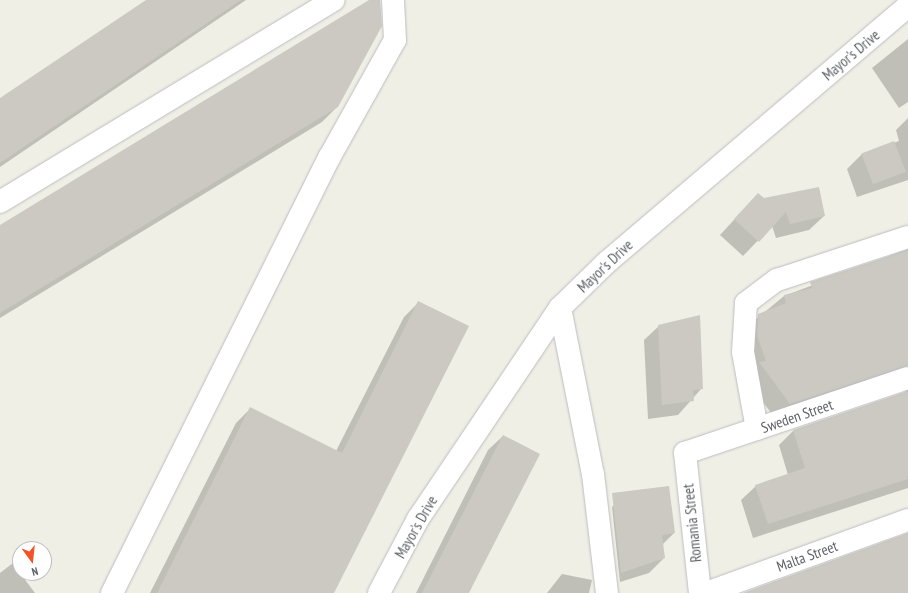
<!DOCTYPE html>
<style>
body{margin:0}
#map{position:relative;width:908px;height:593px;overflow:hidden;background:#f0efe5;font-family:"PT Sans Narrow",sans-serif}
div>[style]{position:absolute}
.shadow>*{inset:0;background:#0003}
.building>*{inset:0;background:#cbc9c2;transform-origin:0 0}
.roads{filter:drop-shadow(0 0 1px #babcc1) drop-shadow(0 0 1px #babcc1)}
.street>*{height:22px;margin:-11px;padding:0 11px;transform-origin:11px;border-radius:11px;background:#fff}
.secondary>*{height:22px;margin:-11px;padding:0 11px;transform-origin:11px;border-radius:11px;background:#fff}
span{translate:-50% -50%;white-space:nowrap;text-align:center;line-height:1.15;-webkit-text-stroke:3px #fff;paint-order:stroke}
.street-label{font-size:15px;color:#5d6066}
.north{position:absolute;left:12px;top:541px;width:40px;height:40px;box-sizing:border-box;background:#fff;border:1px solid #bebfc2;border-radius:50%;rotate:165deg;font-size:11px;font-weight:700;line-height:16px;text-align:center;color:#5d6066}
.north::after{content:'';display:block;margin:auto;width:14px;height:18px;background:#f45327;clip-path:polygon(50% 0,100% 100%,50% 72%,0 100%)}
</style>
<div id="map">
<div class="shadow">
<i style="clip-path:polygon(147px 0,246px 0,0 167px,0 99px)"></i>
<i style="clip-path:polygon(371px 0,379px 0,337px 107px,322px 122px,0 318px,0 227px)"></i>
<i style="clip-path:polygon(908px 39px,908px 102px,899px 108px,872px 68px)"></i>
<i style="clip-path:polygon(908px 118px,908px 180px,857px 197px,847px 169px,862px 154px,899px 141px,896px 130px)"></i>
<i style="clip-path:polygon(764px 200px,824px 216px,809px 230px,776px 238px,772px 226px,743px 256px,720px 235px,744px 209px)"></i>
<i style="clip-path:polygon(908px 249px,908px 488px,753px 538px,741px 500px,756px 486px,788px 475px,779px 445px,793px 431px,905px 393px,906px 389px,775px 418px,745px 378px,744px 329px,784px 296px)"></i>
<i style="clip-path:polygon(419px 302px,333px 593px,150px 593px,236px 423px,250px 409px,336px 451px,404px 317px)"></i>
<i style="clip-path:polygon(659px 326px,702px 388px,678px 415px,648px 419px,644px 340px)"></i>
<i style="clip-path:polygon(503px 436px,468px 593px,416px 593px,488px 450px)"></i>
<i style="clip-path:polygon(626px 493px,674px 533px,662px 545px,664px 558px,649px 573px,620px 582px,612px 507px)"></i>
<i style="clip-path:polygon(13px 563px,20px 573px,35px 593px,0 593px,0 573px)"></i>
<i style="clip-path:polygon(562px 574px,592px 580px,589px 593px,547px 593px)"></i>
</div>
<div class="building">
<i style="clip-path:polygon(146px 0,241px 0,0 163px,0 98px)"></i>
<i style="clip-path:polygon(369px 0,380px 0,382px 26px,338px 107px,0 313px,0 225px)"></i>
<i style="left:894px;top:141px;width:33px;height:35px;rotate:69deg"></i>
<i style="clip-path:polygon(819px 187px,825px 216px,790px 224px,786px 212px,759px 242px,734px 219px,758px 193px,764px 198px)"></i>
<i style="clip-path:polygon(908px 250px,908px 366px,790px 404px,759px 362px,766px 361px,757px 335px,758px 314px,786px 303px,784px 295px,812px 288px,810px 282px)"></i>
<i style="clip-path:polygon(418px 301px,469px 326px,334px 593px,157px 593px,250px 407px,342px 453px)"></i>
<i style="clip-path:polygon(700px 315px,703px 389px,693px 390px,694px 401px,662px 405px,658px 325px)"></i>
<i style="clip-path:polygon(908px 391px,908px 479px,768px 524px,755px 485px,805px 468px,793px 430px)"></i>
<i style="clip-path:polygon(503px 435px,540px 454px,475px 581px,469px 593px,422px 593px)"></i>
<i style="clip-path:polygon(669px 486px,675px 533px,662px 535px,665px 558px,621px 573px,612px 493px)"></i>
<i style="clip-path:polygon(908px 533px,908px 593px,743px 593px)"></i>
</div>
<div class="roads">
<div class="street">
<i style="left:0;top:202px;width:390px;rotate:-31.2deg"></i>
<i style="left:560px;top:308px;width:169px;rotate:78.8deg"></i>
<i style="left:593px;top:474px;width:120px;rotate:83.3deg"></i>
<i style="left:757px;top:429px;width:78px;rotate:-100.3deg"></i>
<i style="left:743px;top:352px;width:49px;rotate:-86.5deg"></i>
<i style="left:746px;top:303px;width:39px;rotate:-37deg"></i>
<i style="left:777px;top:280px;width:138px;rotate:-18.2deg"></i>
<i style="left:112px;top:593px;width:486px;rotate:-63.5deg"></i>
<i style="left:329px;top:158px;width:135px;rotate:-60.8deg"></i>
<i style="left:395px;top:40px;width:40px;rotate:-92.9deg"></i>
<i style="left:700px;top:593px;width:141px;rotate:-96.1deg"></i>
<i style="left:685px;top:453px;width:235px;rotate:-18.6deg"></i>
<i style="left:706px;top:593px;width:215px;rotate:-19.9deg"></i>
</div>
<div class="secondary">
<i style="left:379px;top:593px;width:84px;rotate:-62.2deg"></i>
<i style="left:418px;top:519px;width:254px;rotate:-56.1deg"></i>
<i style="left:560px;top:308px;width:64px;rotate:-44.4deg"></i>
<i style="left:606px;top:263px;width:397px;rotate:-40.4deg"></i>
</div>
</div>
<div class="street-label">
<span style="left:851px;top:55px;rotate:-40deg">Mayor's Drive</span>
<span style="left:605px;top:266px;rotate:-43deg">Mayor's Drive</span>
<span style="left:797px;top:416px;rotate:-19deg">Sweden Street</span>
<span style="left:692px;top:523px;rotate:-96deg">Romania Street</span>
<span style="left:416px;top:527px;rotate:-60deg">Mayor's Drive</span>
<span style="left:807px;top:556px;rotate:-20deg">Malta Street</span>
</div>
<div class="north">N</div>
</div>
